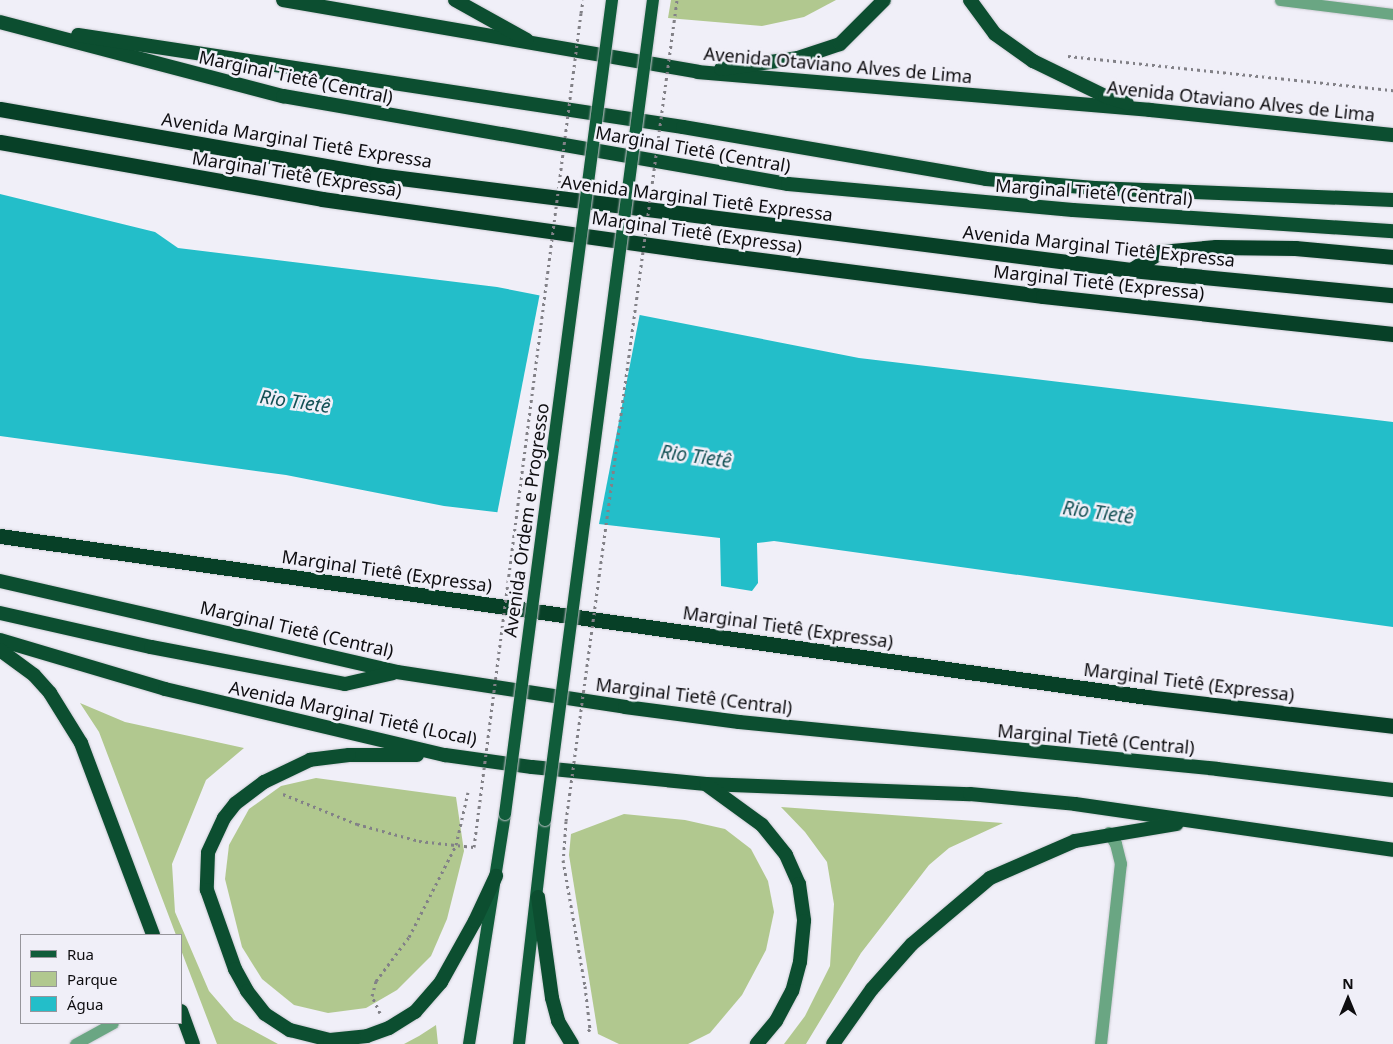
<!DOCTYPE html>
<meta charset="utf-8">
<style>
body{margin:0}
#map{position:relative;width:1393px;height:1044px;overflow:hidden;background:#f0eff8;font-family:"Noto Sans",sans-serif}
div>[style]{position:absolute}
.green>*{inset:0;background:#b1c88f}
.water>*{inset:0;background:#23bec9}
.pier>*{inset:0;background:#f0eff8;transform-origin:0 0}
.path>*{height:3px;margin-top:-1.5px;transform-origin:0;background:repeating-linear-gradient(90deg,#828187 0 2.5px,transparent 0 6.5px)}
.roads{filter:drop-shadow(0 0 1px #cccbd3) drop-shadow(0 0 1px #cccbd3)}
.service>*{height:11px;margin:-5.5px;padding:0 5.5px;transform-origin:5.5px;border-radius:5.5px;background:#6aa683}
.tertiary>*{height:12px;margin:-6px;padding:0 6px;transform-origin:6px;border-radius:6px;background:#6aa683}
.primary>*{height:12px;margin:-6px;padding:0 6px;transform-origin:6px;border-radius:6px;background:#105c3a}
.trunk>*{height:14px;margin:-7px;padding:0 7px;transform-origin:7px;border-radius:7px;background:#0c4e30}
.motorway>*{height:15px;margin:-7.5px;padding:0 7.5px;transform-origin:7.5px;border-radius:7.5px;background:#074027}
.path-bridge>*{height:3px;margin-top:-1.5px;transform-origin:0;background:repeating-linear-gradient(90deg,#828187 0 2.5px,transparent 0 6.5px)}
.bridges{filter:drop-shadow(0 0 1px #cccbd3) drop-shadow(0 0 1px #cccbd3)}
.primary-bridge>*{height:12px;margin:-6px;padding:0 6px;transform-origin:6px;border-radius:6px;background:#105c3a}
span{translate:-50% -50%;white-space:nowrap;text-align:center;line-height:1.15;-webkit-text-stroke:5px #f0eff8;paint-order:stroke}
.street-label{font-size:18px;color:#0e0d10}
.water-label{font-size:19px;color:#145155;font-style:italic}
.legend{position:absolute;left:20px;top:934px;width:162px;height:90px;box-sizing:border-box;background:#f0eff8;border:1px solid #96959b;margin:0;padding:6px 9px;list-style:none;font-size:15px;color:#0e0d10}
.legend li{display:flex;align-items:center;gap:10px;height:25px}
.legend b{width:25px;border:1px solid #96959b}
.north{position:absolute;left:1323px;top:974px;width:50px;height:50px;-webkit-text-stroke:4px #f0eff8;paint-order:stroke;rotate:0deg;font-size:14px;font-weight:700;line-height:20px;text-align:center;color:#0e0d10}
.north::after{content:'';display:block;margin:auto;width:18px;height:22px;background:#0e0d10;clip-path:polygon(50% 0,100% 100%,50% 72%,0 100%)}
</style>
<div id="map">
<div class="green">
<i style="clip-path:polygon(671px 0,836px 0,804px 17px,762px 26px,668px 18px)"></i>
<i style="clip-path:polygon(80px 703px,125px 722px,244px 748px,206px 780px,172px 864px,175px 912px,209px 991px,234px 1020px,278px 1044px,217px 1044px,181px 950px,181px 935px,176px 935px,99px 732px)"></i>
<i style="clip-path:polygon(316px 778px,456px 797px,464px 851px,447px 919px,431px 956px,397px 990px,366px 1008px,328px 1013px,294px 1005px,262px 979px,242px 947px,225px 879px,229px 845px,249px 809px,281px 786px)"></i>
<i style="clip-path:polygon(781px 807px,1003px 823px,949px 848px,929px 865px,861px 953px,806px 1044px,784px 1044px,805px 1016px,830px 966px,834px 904px,827px 862px,805px 832px)"></i>
<i style="clip-path:polygon(624px 814px,685px 820px,725px 829px,751px 849px,768px 881px,774px 912px,766px 950px,742px 995px,710px 1033px,688px 1044px,619px 1044px,598px 1034px,569px 855px,571px 834px)"></i>
<i style="clip-path:polygon(436px 1025px,438px 1044px,404px 1044px,419px 1036px)"></i>
</div>
<div class="water">
<i style="clip-path:polygon(0 194px,155px 232px,178px 248px,497px 287px,859px 358px,1393px 422px,1393px 627px,774px 541px,757px 543px,758px 583px,752px 591px,721px 586px,720px 538px,444px 506px,286px 475px,0 436px)"></i>
</div>
<div class="pier">
<i style="left:540px;top:293px;width:102px;height:225px;rotate:11deg"></i>
</div>
<div class="path">
<i style="left:581px;top:13px;width:13px;rotate:-81deg"></i>
<i style="left:1068px;top:56px;width:327px;rotate:6deg"></i>
<i style="left:283px;top:794px;width:80px;rotate:22.1deg"></i>
<i style="left:357px;top:824px;width:64px;rotate:15.3deg"></i>
<i style="left:419px;top:841px;width:55px;rotate:6.2deg"></i>
<i style="left:566px;top:821px;width:39px;rotate:94deg"></i>
<i style="left:563px;top:860px;width:128px;rotate:80.1deg"></i>
<i style="left:585px;top:986px;width:43px;rotate:83.4deg"></i>
<i style="left:590px;top:1029px;width:6px;rotate:129deg"></i>
<i style="left:380px;top:1013px;width:19px;rotate:-115deg"></i>
<i style="left:372px;top:996px;width:16px;rotate:-75deg"></i>
<i style="left:376px;top:981px;width:55px;rotate:-53.1deg"></i>
<i style="left:409px;top:937px;width:103px;rotate:-62.9deg"></i>
<i style="left:456px;top:845px;width:54px;rotate:-77.2deg"></i>
</div>
<div class="roads">
<div class="service">
<i style="left:1280px;top:0;width:114px;rotate:7.1deg"></i>
<i style="left:75px;top:1044px;width:43px;rotate:-28.9deg"></i>
</div>
<div class="tertiary">
<i style="left:1101px;top:1044px;width:181px;rotate:-83.7deg"></i>
<i style="left:1121px;top:864px;width:21px;rotate:-104deg"></i>
<i style="left:1116px;top:844px;width:13px;rotate:-122deg"></i>
</div>
<div class="primary">
<i style="left:469px;top:1044px;width:233px;rotate:-81.1deg"></i>
<i style="left:519px;top:1044px;width:226px;rotate:-83.4deg"></i>
</div>
<div class="trunk">
<i style="left:283px;top:0;width:421px;rotate:9.8deg"></i>
<i style="left:698px;top:72px;width:454px;rotate:4.8deg"></i>
<i style="left:1150px;top:110px;width:244px;rotate:5.9deg"></i>
<i style="left:455px;top:0;width:82px;rotate:29.1deg"></i>
<i style="left:970px;top:0;width:42px;rotate:53.7deg"></i>
<i style="left:995px;top:34px;width:47px;rotate:35.4deg"></i>
<i style="left:1033px;top:61px;width:80px;rotate:25.9deg"></i>
<i style="left:1105px;top:96px;width:23px;rotate:18deg"></i>
<i style="left:0;top:22px;width:293px;rotate:14.7deg"></i>
<i style="left:283px;top:96px;width:513px;rotate:9.88deg"></i>
<i style="left:788px;top:184px;width:286px;rotate:5.2deg"></i>
<i style="left:1073px;top:210px;width:321px;rotate:3.8deg"></i>
<i style="left:78px;top:35px;width:612px;rotate:8.65deg"></i>
<i style="left:683px;top:127px;width:307px;rotate:9.7deg"></i>
<i style="left:986px;top:179px;width:109px;rotate:4.7deg"></i>
<i style="left:1095px;top:188px;width:298px;rotate:2.3deg"></i>
<i style="left:721px;top:69px;width:78px;rotate:-8.1deg"></i>
<i style="left:798px;top:58px;width:44px;rotate:-18.4deg"></i>
<i style="left:840px;top:44px;width:62px;rotate:-45deg"></i>
<i style="left:0;top:581px;width:407px;rotate:12.9deg"></i>
<i style="left:397px;top:672px;width:231px;rotate:8.7deg"></i>
<i style="left:625px;top:707px;width:115px;rotate:7.5deg"></i>
<i style="left:739px;top:722px;width:480px;rotate:5.6deg"></i>
<i style="left:1217px;top:769px;width:177px;rotate:6.8deg"></i>
<i style="left:0;top:613px;width:155px;rotate:12.7deg"></i>
<i style="left:151px;top:647px;width:197px;rotate:10.8deg"></i>
<i style="left:345px;top:684px;width:49px;rotate:-12.9deg"></i>
<i style="left:0;top:640px;width:172px;rotate:16.5deg"></i>
<i style="left:165px;top:689px;width:288px;rotate:13.3deg"></i>
<i style="left:445px;top:755px;width:88px;rotate:7.9deg"></i>
<i style="left:532px;top:767px;width:175px;rotate:5.6deg"></i>
<i style="left:706px;top:784px;width:264px;rotate:2.2deg"></i>
<i style="left:970px;top:794px;width:105px;rotate:5.4deg"></i>
<i style="left:1075px;top:804px;width:321px;rotate:8.2deg"></i>
<i style="left:0;top:650px;width:42px;rotate:36.3deg"></i>
<i style="left:34px;top:675px;width:24px;rotate:48deg"></i>
<i style="left:50px;top:693px;width:59px;rotate:58.2deg"></i>
<i style="left:81px;top:743px;width:205px;rotate:69.4deg"></i>
<i style="left:417px;top:755px;width:68px;rotate:180deg"></i>
<i style="left:349px;top:755px;width:39px;rotate:173deg"></i>
<i style="left:310px;top:760px;width:51px;rotate:154.4deg"></i>
<i style="left:264px;top:782px;width:36px;rotate:143deg"></i>
<i style="left:235px;top:804px;width:18px;rotate:128deg"></i>
<i style="left:224px;top:818px;width:38px;rotate:115deg"></i>
<i style="left:208px;top:853px;width:37px;rotate:92deg"></i>
<i style="left:207px;top:890px;width:84px;rotate:70.5deg"></i>
<i style="left:235px;top:969px;width:25px;rotate:61deg"></i>
<i style="left:247px;top:991px;width:29px;rotate:52deg"></i>
<i style="left:265px;top:1014px;width:30px;rotate:33deg"></i>
<i style="left:290px;top:1030px;width:41px;rotate:14deg"></i>
<i style="left:330px;top:1040px;width:37px;rotate:-6deg"></i>
<i style="left:367px;top:1036px;width:23px;rotate:-20deg"></i>
<i style="left:389px;top:1028px;width:31px;rotate:-32deg"></i>
<i style="left:415px;top:1012px;width:40px;rotate:-49deg"></i>
<i style="left:441px;top:982px;width:70px;rotate:-60.9deg"></i>
<i style="left:475px;top:921px;width:50px;rotate:-65deg"></i>
<i style="left:707px;top:785px;width:68px;rotate:36deg"></i>
<i style="left:762px;top:825px;width:38px;rotate:51deg"></i>
<i style="left:786px;top:855px;width:32px;rotate:66deg"></i>
<i style="left:799px;top:884px;width:37px;rotate:82deg"></i>
<i style="left:804px;top:921px;width:41px;rotate:95.6deg"></i>
<i style="left:800px;top:962px;width:30px;rotate:105deg"></i>
<i style="left:792px;top:991px;width:34px;rotate:118deg"></i>
<i style="left:776px;top:1021px;width:30px;rotate:130deg"></i>
<i style="left:538px;top:897px;width:102px;rotate:82.1deg"></i>
<i style="left:552px;top:998px;width:24px;rotate:75deg"></i>
<i style="left:558px;top:1021px;width:27px;rotate:59deg"></i>
<i style="left:181px;top:1011px;width:35px;rotate:70deg"></i>
<i style="left:833px;top:1044px;width:67px;rotate:-54.7deg"></i>
<i style="left:872px;top:989px;width:60px;rotate:-48.4deg"></i>
<i style="left:912px;top:944px;width:102px;rotate:-40.2deg"></i>
<i style="left:990px;top:878px;width:93px;rotate:-23.5deg"></i>
<i style="left:1075px;top:841px;width:103px;rotate:-9.5deg"></i>
</div>
<div class="motorway">
<i style="left:0;top:109px;width:383px;rotate:9.9deg"></i>
<i style="left:377px;top:175px;width:760px;rotate:7.18deg"></i>
<i style="left:1131px;top:270px;width:263px;rotate:5.5deg"></i>
<i style="left:0;top:142px;width:327px;rotate:10deg"></i>
<i style="left:322px;top:199px;width:381px;rotate:8deg"></i>
<i style="left:699px;top:252px;width:347px;rotate:7.3deg"></i>
<i style="left:1043px;top:296px;width:352px;rotate:6.2deg"></i>
<i style="left:1131px;top:270px;width:34px;rotate:-32deg"></i>
<i style="left:1160px;top:252px;width:56px;rotate:-5.1deg"></i>
<i style="left:1216px;top:247px;width:79px;rotate:0.7deg"></i>
<i style="left:1295px;top:248px;width:98px;rotate:5.2deg"></i>
<i style="left:0;top:536px;width:1158px;rotate:7.99deg"></i>
<i style="left:1147px;top:697px;width:248px;rotate:6.7deg"></i>
</div>
</div>
<div class="path-bridge">
<i style="left:566px;top:821px;width:828px;rotate:-82.3deg"></i>
<i style="left:474px;top:847px;width:841px;rotate:-82.69deg"></i>
</div>
<div class="bridges">
<div class="primary-bridge">
<i style="left:505px;top:814px;width:821px;rotate:-82.51deg"></i>
<i style="left:545px;top:820px;width:827px;rotate:-82.5deg"></i>
</div>
</div>
<div class="street-label">
<span style="left:838px;top:65px;rotate:5deg">Avenida Otaviano Alves de Lima</span>
<span style="left:296px;top:77px;rotate:12deg">Marginal Tietê (Central)</span>
<span style="left:1241px;top:101px;rotate:6deg">Avenida Otaviano Alves de Lima</span>
<span style="left:297px;top:140px;rotate:9deg">Avenida Marginal Tietê Expressa</span>
<span style="left:693px;top:149px;rotate:10deg">Marginal Tietê (Central)</span>
<span style="left:297px;top:174px;rotate:9deg">Marginal Tietê (Expressa)</span>
<span style="left:1094px;top:192px;rotate:4deg">Marginal Tietê (Central)</span>
<span style="left:697px;top:198px;rotate:7deg">Avenida Marginal Tietê Expressa</span>
<span style="left:697px;top:232px;rotate:8deg">Marginal Tietê (Expressa)</span>
<span style="left:1099px;top:246px;rotate:6deg">Avenida Marginal Tietê Expressa</span>
<span style="left:1099px;top:282px;rotate:6deg">Marginal Tietê (Expressa)</span>
<span style="left:526px;top:520px;rotate:-82deg">Avenida Ordem e Progresso</span>
<span style="left:387px;top:571px;rotate:8deg">Marginal Tietê (Expressa)</span>
<span style="left:788px;top:627px;rotate:8deg">Marginal Tietê (Expressa)</span>
<span style="left:297px;top:629px;rotate:13deg">Marginal Tietê (Central)</span>
<span style="left:1189px;top:682px;rotate:7deg">Marginal Tietê (Expressa)</span>
<span style="left:694px;top:696px;rotate:7deg">Marginal Tietê (Central)</span>
<span style="left:353px;top:713px;rotate:12deg">Avenida Marginal Tietê (Local)</span>
<span style="left:1096px;top:739px;rotate:5deg">Marginal Tietê (Central)</span>
</div>
<div class="water-label">
<span style="left:295px;top:402px;rotate:8deg">Rio Tietê</span>
<span style="left:696px;top:457px;rotate:8deg">Rio Tietê</span>
<span style="left:1098px;top:513px;rotate:8deg">Rio Tietê</span>
</div>
<ul class="legend">
<li><b style="height:6px;background:#105c3a"></b>Rua</li>
<li><b style="height:14px;background:#b1c88f"></b>Parque</li>
<li><b style="height:14px;background:#23bec9"></b>Água</li>
</ul>
<div class="north">N</div>
</div>
